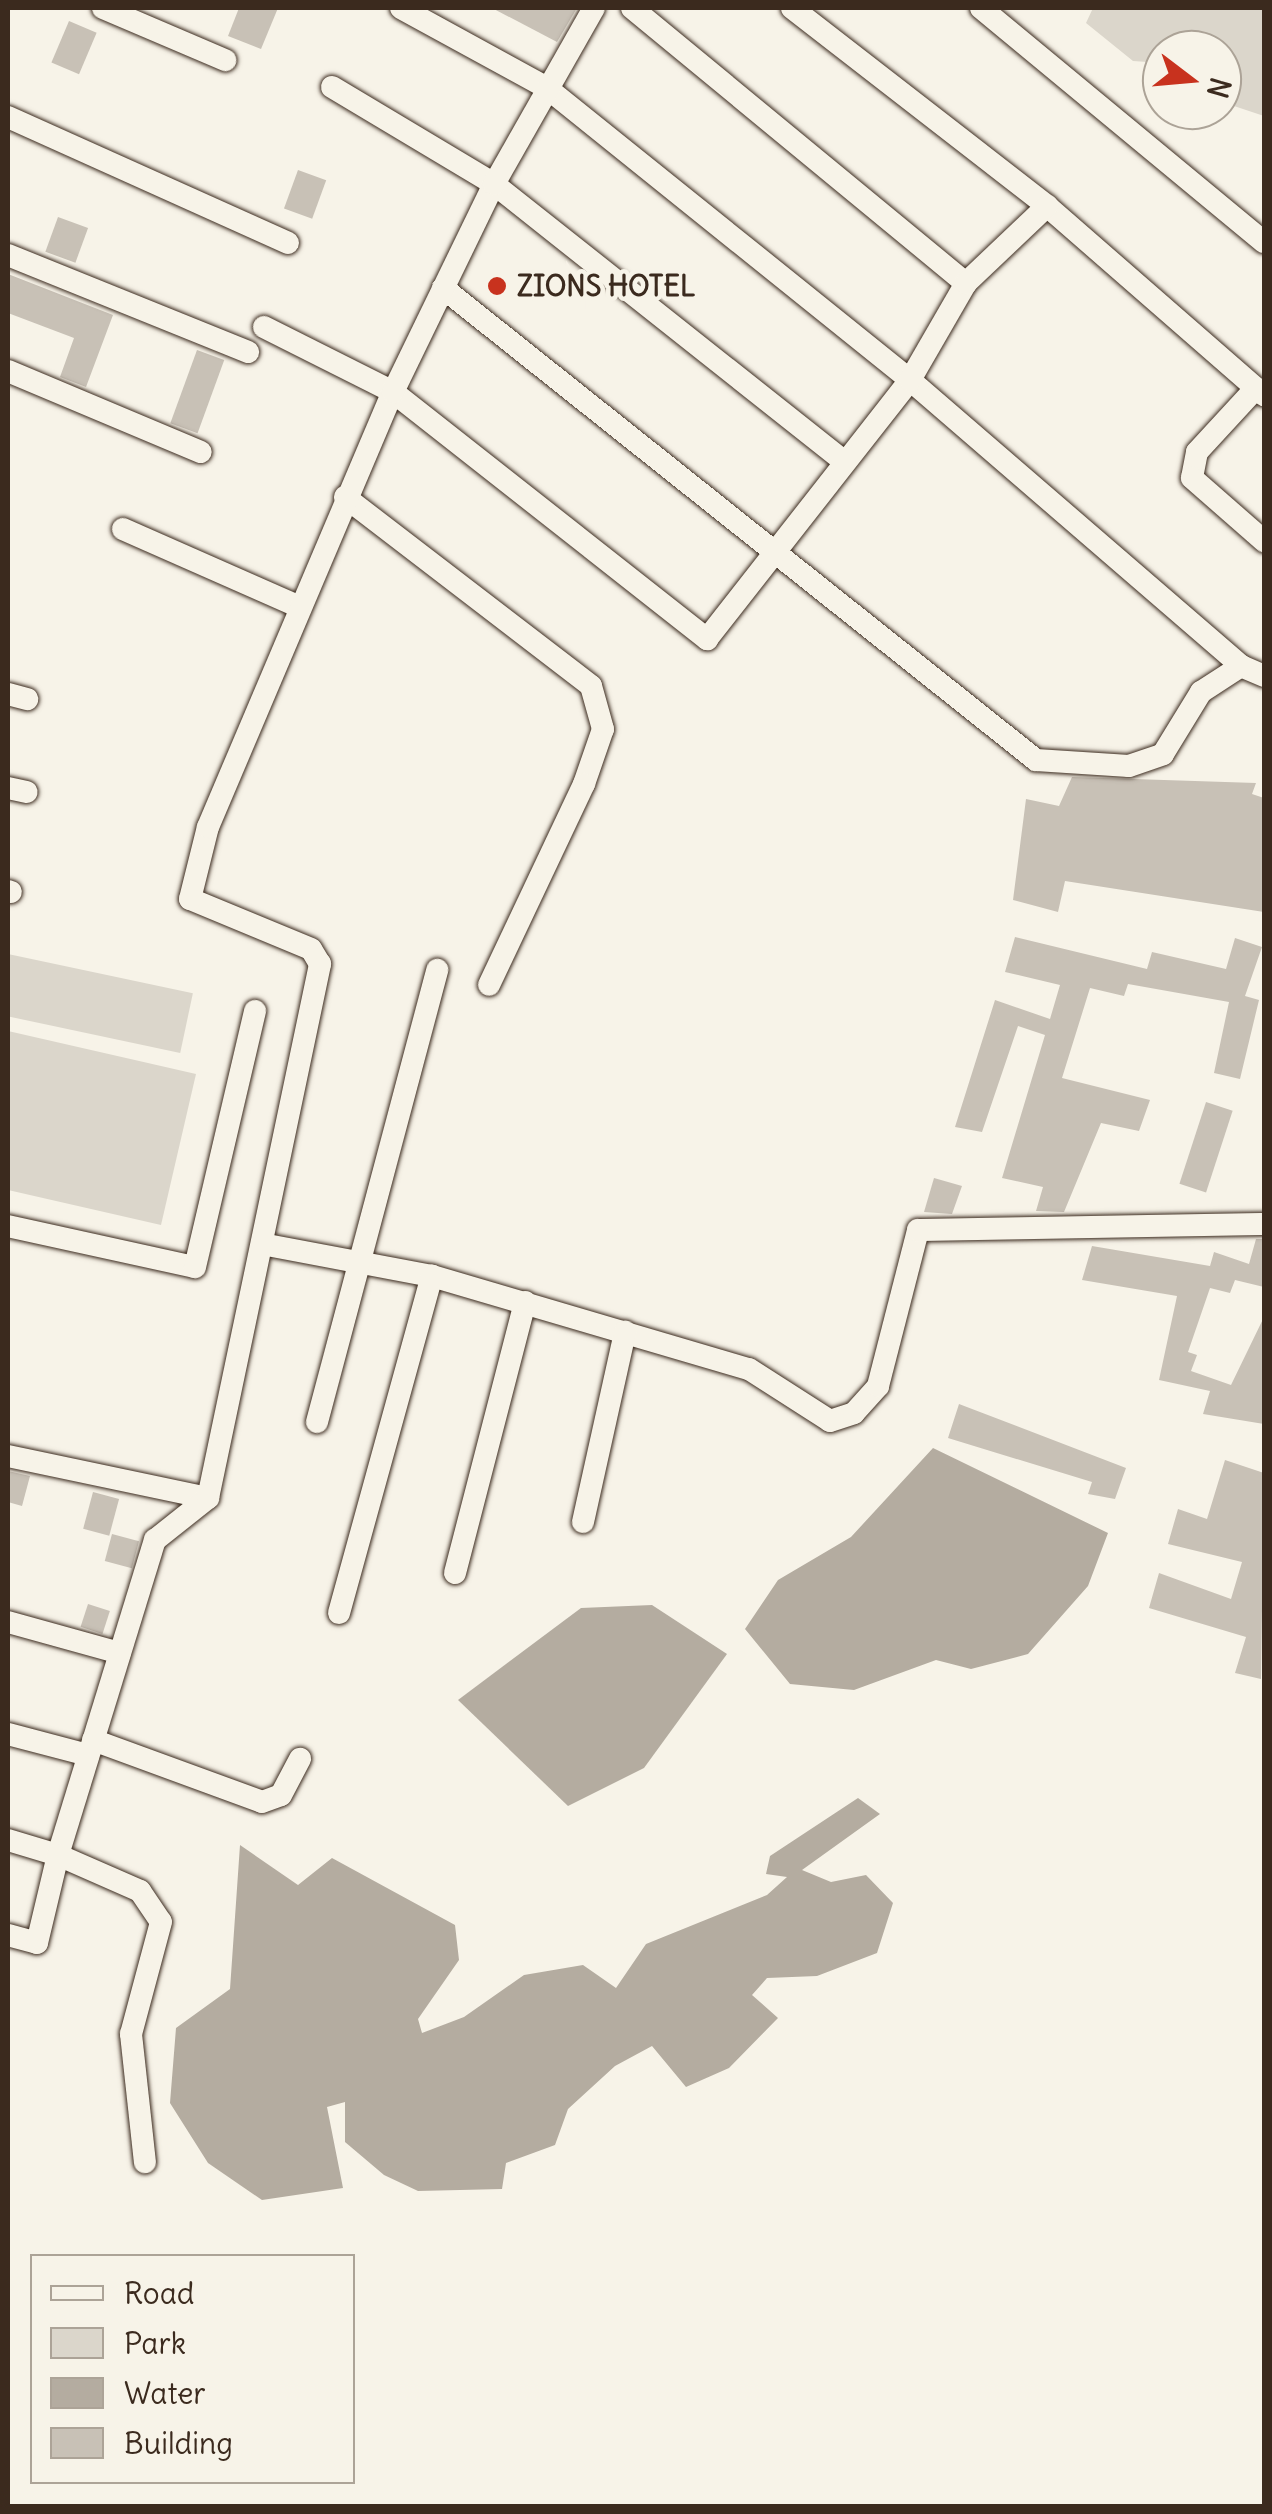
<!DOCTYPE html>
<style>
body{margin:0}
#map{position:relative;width:1272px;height:2514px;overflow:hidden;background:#f7f3e8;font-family:Delius,sans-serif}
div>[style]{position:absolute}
.green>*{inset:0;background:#dbd6cb;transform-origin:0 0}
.water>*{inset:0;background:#b4aca0}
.building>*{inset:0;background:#c8c1b6;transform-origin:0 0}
.roads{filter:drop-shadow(0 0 2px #3b2a1e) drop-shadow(0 0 2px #3b2a1e)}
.minor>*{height:22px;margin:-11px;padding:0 11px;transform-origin:11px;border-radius:11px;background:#f7f3e8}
.dots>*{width:28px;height:28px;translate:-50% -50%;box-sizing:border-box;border:5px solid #f7f3e8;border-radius:50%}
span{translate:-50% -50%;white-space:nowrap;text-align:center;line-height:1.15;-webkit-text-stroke:9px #f7f3e8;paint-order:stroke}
.poi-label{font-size:28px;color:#3b2a1e;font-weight:700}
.left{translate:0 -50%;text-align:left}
.frame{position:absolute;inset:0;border:10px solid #3b2a1e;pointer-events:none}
.legend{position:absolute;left:30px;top:2254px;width:325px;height:230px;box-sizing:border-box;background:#f7f3e8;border:2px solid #aca397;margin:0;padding:12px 18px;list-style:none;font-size:30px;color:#3b2a1e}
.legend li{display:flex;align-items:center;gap:20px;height:50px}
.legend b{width:50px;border:2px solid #aca397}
.north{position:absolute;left:1142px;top:30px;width:100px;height:100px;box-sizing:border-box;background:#f7f3e8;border:2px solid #aca397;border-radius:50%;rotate:106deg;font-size:28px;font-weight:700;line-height:40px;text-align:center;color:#3b2a1e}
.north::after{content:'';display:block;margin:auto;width:35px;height:45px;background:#c8321e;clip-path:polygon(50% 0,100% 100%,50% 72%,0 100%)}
</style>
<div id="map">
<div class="green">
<i style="clip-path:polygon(1093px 8px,1264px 8px,1264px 116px,1222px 102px,1222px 50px,1162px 50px,1162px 63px,1133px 61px,1086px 23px)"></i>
<i style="left:8px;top:954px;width:189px;height:61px;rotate:12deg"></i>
<i style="clip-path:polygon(8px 1031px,196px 1074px,161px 1225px,8px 1190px)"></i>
</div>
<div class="water">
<i style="clip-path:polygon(933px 1448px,1108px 1533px,1088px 1586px,1028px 1654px,971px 1669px,936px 1660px,854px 1690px,790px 1684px,745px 1629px,778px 1580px,851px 1537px)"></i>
<i style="clip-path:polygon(652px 1605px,727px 1654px,644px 1768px,568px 1806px,458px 1700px,581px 1608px)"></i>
<i style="clip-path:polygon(858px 1798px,880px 1814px,802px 1870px,831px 1882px,866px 1875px,893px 1903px,877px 1953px,817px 1976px,767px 1978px,752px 1995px,778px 2018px,729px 2068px,686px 2087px,652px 2046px,615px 2066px,568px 2109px,555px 2145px,506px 2163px,502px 2189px,418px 2191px,384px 2175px,345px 2142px,345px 2102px,327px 2107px,343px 2188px,262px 2200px,208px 2163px,170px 2103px,176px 2028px,230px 1989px,240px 1845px,298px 1885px,332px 1858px,455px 1925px,459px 1960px,418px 2019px,422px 2033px,464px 2017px,524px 1975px,583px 1965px,616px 1988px,646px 1944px,767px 1895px,787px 1877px,766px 1874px,770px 1856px)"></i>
</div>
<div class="building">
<i style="clip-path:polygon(239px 8px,278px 8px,261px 49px,228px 36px)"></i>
<i style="clip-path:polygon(492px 8px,577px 8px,557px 42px)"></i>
<i style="left:69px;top:21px;width:30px;height:45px;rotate:23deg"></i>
<i style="left:298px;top:170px;width:30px;height:41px;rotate:20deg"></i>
<i style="left:58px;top:217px;width:32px;height:37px;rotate:20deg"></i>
<i style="clip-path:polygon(8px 274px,113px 315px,86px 387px,60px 377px,74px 338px,8px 313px)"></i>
<i style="left:197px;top:350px;width:29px;height:78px;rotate:20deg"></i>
<i style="clip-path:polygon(1072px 777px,1256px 783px,1252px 794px,1264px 798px,1264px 912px,1065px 881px,1058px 912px,1013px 900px,1026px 799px,1059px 806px)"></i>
<i style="clip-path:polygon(1015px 937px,1147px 969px,1152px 952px,1226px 969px,1235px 938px,1262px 947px,1245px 996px,1259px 1000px,1240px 1079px,1214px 1073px,1229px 1002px,1128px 984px,1124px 996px,1090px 988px,1062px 1078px,1150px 1100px,1139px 1131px,1101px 1123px,1064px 1212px,1036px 1211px,1043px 1187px,1002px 1178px,1045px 1035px,1018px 1026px,982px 1132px,955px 1127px,995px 1000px,1050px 1019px,1060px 985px,1005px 972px)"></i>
<i style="left:1206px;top:1102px;width:28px;height:86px;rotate:18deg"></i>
<i style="clip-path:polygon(934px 1178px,962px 1186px,952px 1214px,924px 1212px)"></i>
<i style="clip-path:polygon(1256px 1239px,1264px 1239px,1264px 1287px,1235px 1280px,1230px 1293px,1210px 1288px,1188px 1352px,1197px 1355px,1191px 1371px,1231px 1385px,1264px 1317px,1264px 1424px,1203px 1414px,1210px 1391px,1159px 1380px,1177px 1296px,1082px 1280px,1092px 1246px,1210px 1266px,1214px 1252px,1249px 1264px)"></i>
<i style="clip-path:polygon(959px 1404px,1126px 1468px,1115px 1499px,1088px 1494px,1092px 1482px,948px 1438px)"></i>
<i style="clip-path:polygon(1225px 1460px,1264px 1473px,1261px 1679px,1235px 1673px,1246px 1637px,1149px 1608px,1159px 1573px,1231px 1599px,1242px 1562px,1168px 1544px,1178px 1509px,1207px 1519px)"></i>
<i style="clip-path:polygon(8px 1471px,30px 1476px,22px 1506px,8px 1502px)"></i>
<i style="left:93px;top:1492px;width:27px;height:38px;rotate:15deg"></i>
<i style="left:112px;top:1534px;width:28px;height:28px;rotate:15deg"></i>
<i style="left:88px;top:1604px;width:23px;height:24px;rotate:18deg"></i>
</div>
<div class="roads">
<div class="minor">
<i style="left:103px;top:8px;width:133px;rotate:23.1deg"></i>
<i style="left:401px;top:8px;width:166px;rotate:28.7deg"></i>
<i style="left:547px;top:88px;width:466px;rotate:38.8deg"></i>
<i style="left:910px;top:380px;width:437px;rotate:40.8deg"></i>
<i style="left:1241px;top:666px;width:25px;rotate:23deg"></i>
<i style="left:632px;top:8px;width:433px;rotate:39.5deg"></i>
<i style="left:792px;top:8px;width:323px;rotate:37.8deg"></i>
<i style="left:1047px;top:206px;width:288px;rotate:41.1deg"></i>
<i style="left:981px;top:8px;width:367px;rotate:39.6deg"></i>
<i style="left:332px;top:87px;width:189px;rotate:30.9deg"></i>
<i style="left:494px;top:184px;width:441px;rotate:38.4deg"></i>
<i style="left:8px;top:117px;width:307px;rotate:24.2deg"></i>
<i style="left:8px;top:255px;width:259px;rotate:22deg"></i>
<i style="left:443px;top:288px;width:758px;rotate:38.52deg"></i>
<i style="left:1036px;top:760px;width:93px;rotate:3.7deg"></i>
<i style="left:1129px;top:766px;width:36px;rotate:-19deg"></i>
<i style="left:1163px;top:754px;width:73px;rotate:-58.5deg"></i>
<i style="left:1201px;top:692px;width:48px;rotate:-33deg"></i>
<i style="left:264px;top:327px;width:144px;rotate:26.7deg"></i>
<i style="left:393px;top:392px;width:400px;rotate:38.2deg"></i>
<i style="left:707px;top:639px;width:329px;rotate:-51.9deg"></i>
<i style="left:910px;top:380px;width:112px;rotate:-60deg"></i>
<i style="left:966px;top:283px;width:112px;rotate:-43.5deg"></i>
<i style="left:8px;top:371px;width:209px;rotate:22.8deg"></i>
<i style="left:1256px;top:388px;width:87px;rotate:132.7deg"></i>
<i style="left:1197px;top:452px;width:26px;rotate:101deg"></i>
<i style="left:1192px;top:478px;width:96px;rotate:41.2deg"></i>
<i style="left:345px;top:497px;width:310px;rotate:37.5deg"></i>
<i style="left:591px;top:686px;width:45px;rotate:74.4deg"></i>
<i style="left:603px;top:729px;width:58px;rotate:109.1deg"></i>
<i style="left:584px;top:784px;width:222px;rotate:115.3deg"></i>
<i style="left:123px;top:529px;width:193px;rotate:23.8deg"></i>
<i style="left:8px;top:694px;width:20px;rotate:15deg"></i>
<i style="left:8px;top:788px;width:19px;rotate:12deg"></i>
<i style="left:8px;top:891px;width:3px;rotate:18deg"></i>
<i style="left:8px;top:1226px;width:191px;rotate:12.4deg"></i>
<i style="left:195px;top:1267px;width:263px;rotate:-76.8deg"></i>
<i style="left:262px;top:1244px;width:173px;rotate:10.7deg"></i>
<i style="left:432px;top:1276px;width:330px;rotate:16.4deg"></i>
<i style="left:749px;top:1369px;width:96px;rotate:32.7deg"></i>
<i style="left:830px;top:1421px;width:25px;rotate:-18deg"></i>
<i style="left:854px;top:1413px;width:36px;rotate:-48deg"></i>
<i style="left:878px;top:1386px;width:161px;rotate:-75.6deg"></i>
<i style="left:918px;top:1230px;width:346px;rotate:-1deg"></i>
<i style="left:317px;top:1422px;width:468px;rotate:-75.1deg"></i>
<i style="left:8px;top:1456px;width:204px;rotate:11.9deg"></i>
<i style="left:583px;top:1522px;width:195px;rotate:-77.5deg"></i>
<i style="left:455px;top:1573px;width:280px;rotate:-75.5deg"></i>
<i style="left:339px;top:1613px;width:350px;rotate:-74.6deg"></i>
<i style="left:8px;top:1622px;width:116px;rotate:15.5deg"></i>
<i style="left:8px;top:1734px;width:83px;rotate:14.7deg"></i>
<i style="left:93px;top:1740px;width:180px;rotate:20.1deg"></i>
<i style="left:262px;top:1802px;width:20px;rotate:-20deg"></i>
<i style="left:281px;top:1795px;width:41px;rotate:-62.2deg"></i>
<i style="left:8px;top:1840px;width:52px;rotate:16.7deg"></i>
<i style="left:58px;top:1855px;width:330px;rotate:-72.9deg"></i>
<i style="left:155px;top:1540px;width:68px;rotate:-38.4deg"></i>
<i style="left:208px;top:1498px;width:546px;rotate:-78.15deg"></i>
<i style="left:320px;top:964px;width:17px;rotate:-121deg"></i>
<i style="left:311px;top:949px;width:131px;rotate:-157.5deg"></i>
<i style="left:190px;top:899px;width:74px;rotate:-76deg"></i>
<i style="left:208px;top:827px;width:473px;rotate:-67deg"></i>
<i style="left:393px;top:392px;width:231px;rotate:-64.1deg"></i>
<i style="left:494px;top:184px;width:202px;rotate:-60.4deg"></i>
<i style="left:8px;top:1935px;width:30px;rotate:15deg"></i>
<i style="left:37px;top:1943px;width:90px;rotate:-76.6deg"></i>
<i style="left:58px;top:1855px;width:90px;rotate:23.7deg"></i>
<i style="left:140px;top:1891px;width:37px;rotate:56deg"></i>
<i style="left:161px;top:1922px;width:116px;rotate:105deg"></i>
<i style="left:131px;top:2034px;width:129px;rotate:83.8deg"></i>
</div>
</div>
<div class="dots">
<i style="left:497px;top:286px;background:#c8321e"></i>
</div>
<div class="poi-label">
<span class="left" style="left:517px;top:286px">ZIONS HOTEL</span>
</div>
<div class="frame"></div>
<ul class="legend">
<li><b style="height:12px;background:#f7f3e8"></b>Road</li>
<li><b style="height:28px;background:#dbd6cb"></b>Park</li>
<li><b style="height:28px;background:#b4aca0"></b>Water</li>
<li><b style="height:28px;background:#c8c1b6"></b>Building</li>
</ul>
<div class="north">N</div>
</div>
